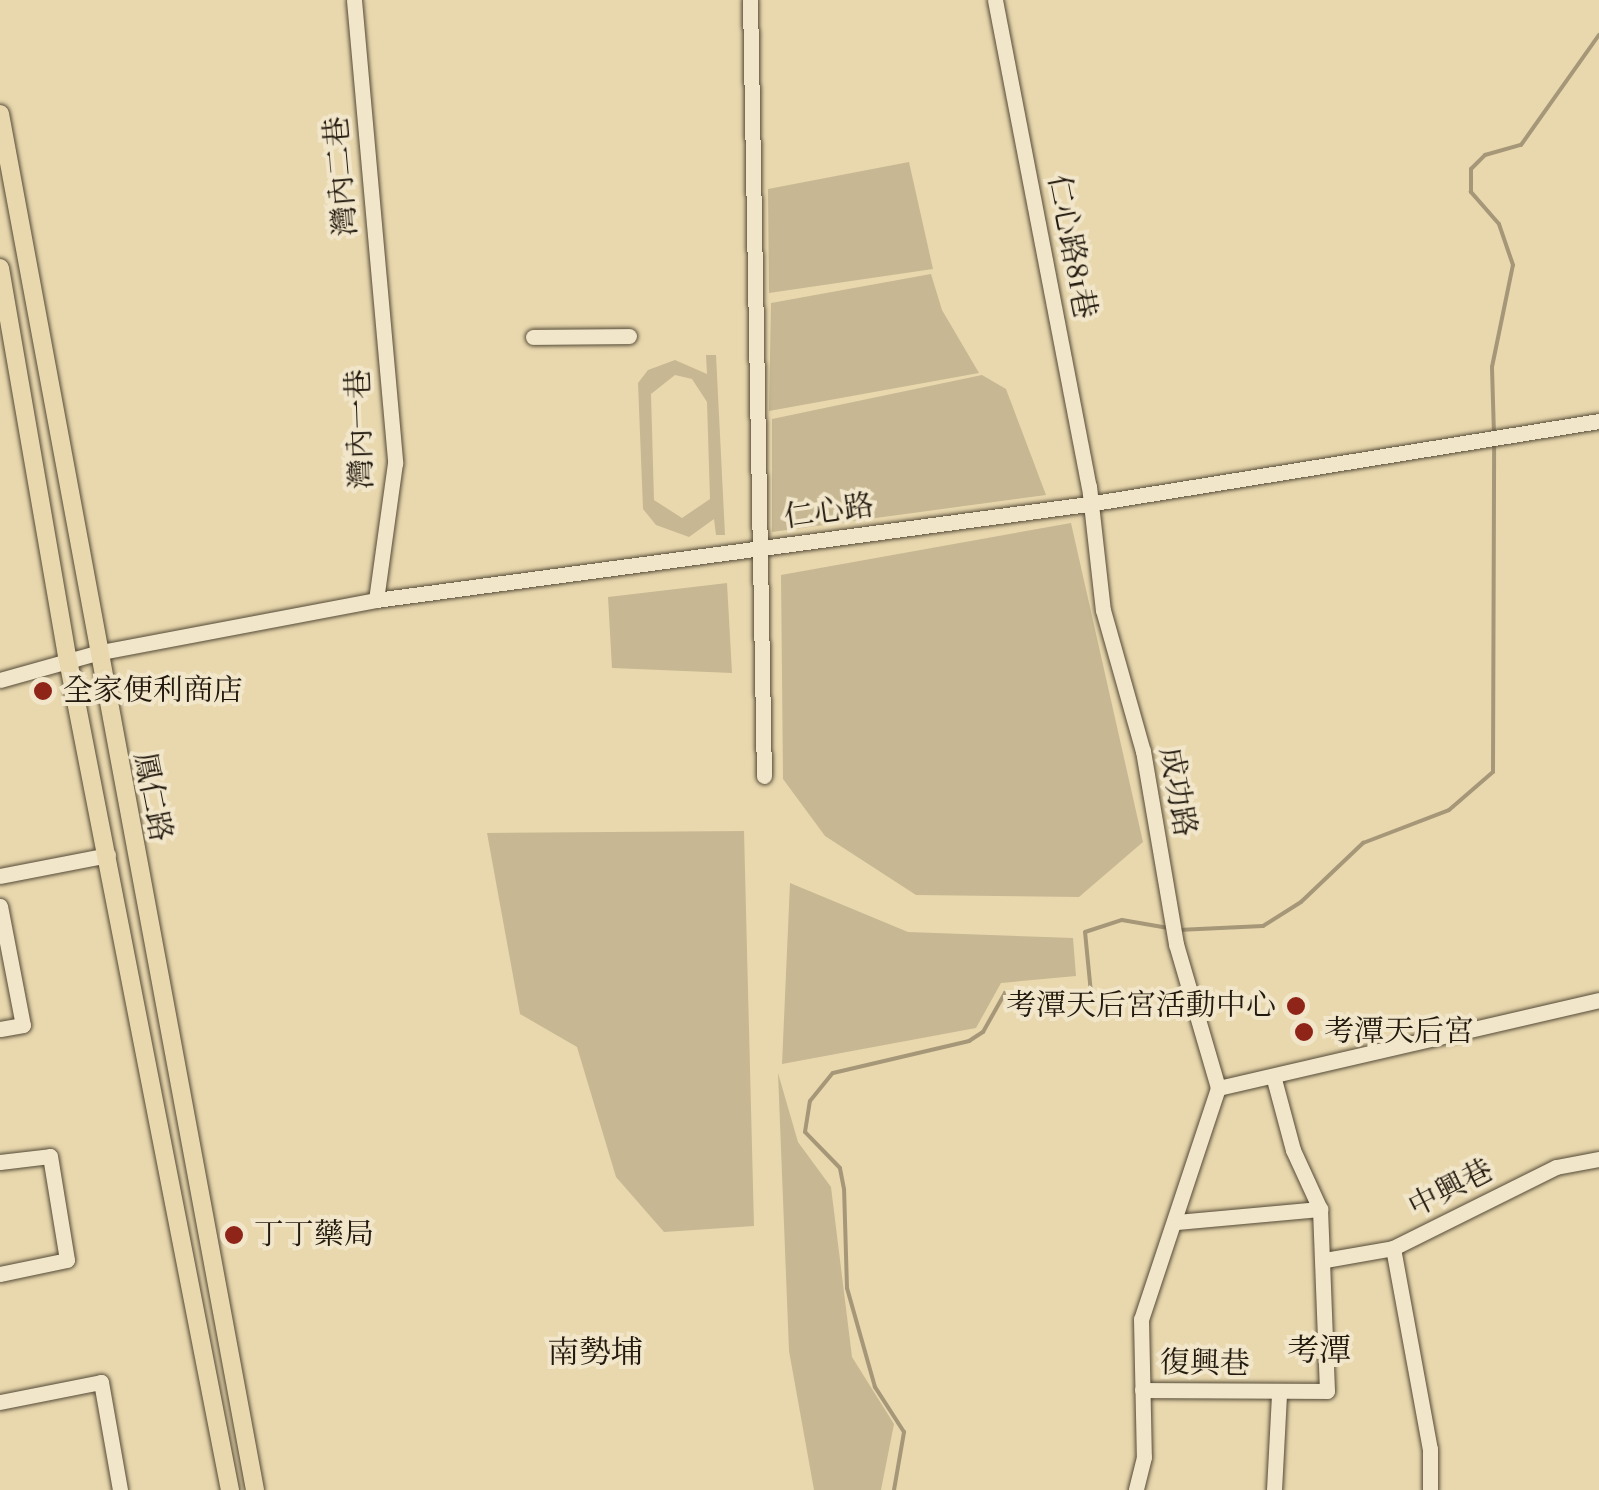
<!DOCTYPE html>
<meta charset="utf-8">
<style>
body{margin:0}
#map{position:relative;width:1599px;height:1490px;overflow:hidden;background:#e9d8ae;font-family:"IM FELL French Canon","Noto Serif TC",serif}
div>[style]{position:absolute}
.green>*{inset:0;background:#c7b893}
.stream>*{height:4px;margin:-2px;padding:0 2px;transform-origin:2px;border-radius:2px;background:#a69778}
.roads{filter:drop-shadow(0 0 2px #544a37) drop-shadow(0 0 2px #544a37)}
.minor>*{height:15px;margin:-7.5px;padding:0 7.5px;transform-origin:7.5px;border-radius:7.5px;background:#f1e6ca}
.major>*{height:18px;margin:-9px;padding:0 9px;transform-origin:9px;border-radius:9px;background:#e9d8ae}
.dots>*{width:28px;height:28px;translate:-50% -50%;box-sizing:border-box;border:5px solid #f1e6ca;border-radius:50%}
span{translate:-50% -50%;white-space:nowrap;text-align:center;line-height:1.15;-webkit-text-stroke:8px #f1e6ca;paint-order:stroke}
.street-label{font-size:30px;color:#231a0f}
.poi-label{font-size:30px;color:#231a0f}
.left{translate:0 -50%;text-align:left}
.right{translate:-100% -50%;text-align:right}
.neighbourhood-label{font-size:32px;color:#231a0f}
</style>
<div id="map">
<div class="green">
<i style="clip-path:polygon(909px 162px,933px 269px,769px 293px,768px 189px)"></i>
<i style="clip-path:polygon(931px 274px,942px 310px,979px 373px,769px 411px,771px 303px)"></i>
<i style="clip-path:polygon(evenodd,706px 355px,716px 355px,725px 535px,716px 535px,714px 519px,689px 537px,656px 525px,643px 509px,638px 383px,648px 370px,675px 360px,707px 374px,706px 355px,675px 375px,692px 379px,707px 402px,710px 499px,682px 518px,654px 500px,651px 394px,675px 375px)"></i>
<i style="clip-path:polygon(982px 375px,1006px 389px,1046px 495px,772px 532px,772px 419px)"></i>
<i style="clip-path:polygon(1071px 523px,1143px 842px,1079px 897px,916px 895px,825px 836px,783px 779px,781px 575px)"></i>
<i style="clip-path:polygon(727px 583px,732px 673px,612px 668px,608px 597px)"></i>
<i style="clip-path:polygon(744px 831px,754px 1226px,664px 1232px,616px 1177px,577px 1047px,520px 1014px,487px 833px)"></i>
<i style="clip-path:polygon(790px 883px,908px 932px,1073px 938px,1076px 976px,1001px 983px,976px 1028px,782px 1064px)"></i>
<i style="clip-path:polygon(778px 1073px,798px 1142px,831px 1187px,852px 1357px,894px 1424px,881px 1490px,814px 1490px,789px 1351px)"></i>
</div>
<div class="stream">
<i style="left:1494px;top:435px;width:68px;rotate:-91.7deg"></i>
<i style="left:1492px;top:367px;width:104px;rotate:-78.4deg"></i>
<i style="left:1513px;top:265px;width:43px;rotate:-108.9deg"></i>
<i style="left:1499px;top:224px;width:43px;rotate:-131.2deg"></i>
<i style="left:1471px;top:192px;width:23px;rotate:-90deg"></i>
<i style="left:1471px;top:169px;width:20px;rotate:-45deg"></i>
<i style="left:1485px;top:155px;width:37px;rotate:-16deg"></i>
<i style="left:1521px;top:145px;width:135px;rotate:-54.7deg"></i>
<i style="left:1178px;top:930px;width:85px;rotate:-2.7deg"></i>
<i style="left:1263px;top:926px;width:45px;rotate:-32.3deg"></i>
<i style="left:1301px;top:902px;width:86px;rotate:-43.6deg"></i>
<i style="left:1363px;top:843px;width:92px;rotate:-21deg"></i>
<i style="left:1449px;top:810px;width:58px;rotate:-40.8deg"></i>
<i style="left:1493px;top:772px;width:327px;rotate:-89.8deg"></i>
<i style="left:894px;top:1490px;width:59px;rotate:-80.2deg"></i>
<i style="left:904px;top:1432px;width:54px;rotate:-122.8deg"></i>
<i style="left:875px;top:1387px;width:103px;rotate:-105.8deg"></i>
<i style="left:847px;top:1288px;width:99px;rotate:-91.7deg"></i>
<i style="left:844px;top:1189px;width:21px;rotate:-101deg"></i>
<i style="left:840px;top:1168px;width:50px;rotate:-134.2deg"></i>
<i style="left:805px;top:1132px;width:31px;rotate:-81deg"></i>
<i style="left:810px;top:1101px;width:36px;rotate:-51deg"></i>
<i style="left:833px;top:1073px;width:140px;rotate:-13.2deg"></i>
<i style="left:969px;top:1041px;width:17px;rotate:-33deg"></i>
<i style="left:983px;top:1032px;width:45px;rotate:-60.6deg"></i>
<i style="left:1005px;top:993px;width:86px"></i>
<i style="left:1091px;top:993px;width:61px;rotate:-95.6deg"></i>
<i style="left:1085px;top:932px;width:39px;rotate:-18deg"></i>
<i style="left:1122px;top:920px;width:47px;rotate:9.9deg"></i>
</div>
<div class="roads">
<div class="minor">
<i style="left:354px;top:0;width:465px;rotate:84.9deg"></i>
<i style="left:395px;top:463px;width:138px;rotate:97.9deg"></i>
<i style="left:750px;top:0;width:776px;rotate:88.97deg"></i>
<i style="left:995px;top:0;width:495px;rotate:79.1deg"></i>
<i style="left:1089px;top:486px;width:125px;rotate:83.6deg"></i>
<i style="left:1103px;top:610px;width:147px;rotate:74.2deg"></i>
<i style="left:1143px;top:751px;width:196px;rotate:80.3deg"></i>
<i style="left:1176px;top:944px;width:150px;rotate:73.7deg"></i>
<i style="left:1218px;top:1088px;width:243px;rotate:108.4deg"></i>
<i style="left:1141px;top:1319px;width:138px;rotate:88.8deg"></i>
<i style="left:1144px;top:1457px;width:34px;rotate:104deg"></i>
<i style="left:533px;top:337px;width:96px;rotate:-0.6deg"></i>
<i style="left:0;top:680px;width:100px;rotate:-15.7deg"></i>
<i style="left:96px;top:653px;width:285px;rotate:-10.7deg"></i>
<i style="left:376px;top:600px;width:718px;rotate:-7.68deg"></i>
<i style="left:1088px;top:504px;width:518px;rotate:-9.23deg"></i>
<i style="left:0;top:876px;width:110px;rotate:-11deg"></i>
<i style="left:0;top:906px;width:121px;rotate:79.1deg"></i>
<i style="left:23px;top:1025px;width:23px;rotate:170deg"></i>
<i style="left:1218px;top:1088px;width:391px;rotate:-13deg"></i>
<i style="left:0;top:1162px;width:50px;rotate:-6.8deg"></i>
<i style="left:50px;top:1156px;width:105px;rotate:80.7deg"></i>
<i style="left:67px;top:1260px;width:68px;rotate:168.2deg"></i>
<i style="left:1176px;top:1222px;width:145px;rotate:-5.2deg"></i>
<i style="left:1393px;top:1248px;width:204px;rotate:79.6deg"></i>
<i style="left:1430px;top:1449px;width:41px;rotate:90deg"></i>
<i style="left:1325px;top:1260px;width:69px;rotate:-10deg"></i>
<i style="left:1393px;top:1248px;width:182px;rotate:-26.4deg"></i>
<i style="left:1556px;top:1167px;width:44px;rotate:-10.5deg"></i>
<i style="left:1142px;top:1390px;width:185px;rotate:0.3deg"></i>
<i style="left:1327px;top:1391px;width:182px;rotate:-92.2deg"></i>
<i style="left:1320px;top:1209px;width:65px;rotate:-114.6deg"></i>
<i style="left:1293px;top:1150px;width:73px;rotate:-105deg"></i>
<i style="left:0;top:1402px;width:103px;rotate:-11.2deg"></i>
<i style="left:101px;top:1382px;width:110px;rotate:80deg"></i>
<i style="left:1274px;top:1490px;width:97px;rotate:-87deg"></i>
</div>
<div class="major">
<i style="left:0;top:114px;width:1399px;rotate:79.5deg"></i>
<i style="left:0;top:268px;width:398px;rotate:80.2deg"></i>
<i style="left:68px;top:660px;width:846px;rotate:78.96deg"></i>
</div>
</div>
<div class="dots">
<i style="left:43px;top:691px;background:#8f2418"></i>
<i style="left:1296px;top:1006px;background:#8f2418"></i>
<i style="left:1304px;top:1032px;background:#8f2418"></i>
<i style="left:234px;top:1235px;background:#8f2418"></i>
</div>
<div class="street-label">
<span style="left:342px;top:176px;rotate:-95deg">灣內二巷</span>
<span style="left:1071px;top:247px;rotate:79deg">仁心路81巷</span>
<span style="left:361px;top:429px;rotate:-92deg">灣內一巷</span>
<span style="left:829px;top:512px;rotate:-8deg">仁心路</span>
<span style="left:1177px;top:792px;rotate:80deg">成功路</span>
<span style="left:152px;top:797px;rotate:79deg">鳳仁路</span>
<span style="left:1451px;top:1189px;rotate:-27deg">中興巷</span>
<span style="left:1205px;top:1364px;rotate:1deg">復興巷</span>
</div>
<div class="poi-label">
<span class="left" style="left:63px;top:691px">全家便利商店</span>
<span class="right" style="left:1276px;top:1006px">考潭天后宮活動中心</span>
<span class="left" style="left:1324px;top:1032px">考潭天后宮</span>
<span class="left" style="left:254px;top:1235px">丁丁藥局</span>
</div>
<div class="neighbourhood-label">
<span style="left:1319px;top:1351px">考潭</span>
<span style="left:595px;top:1353px">南勢埔</span>
</div>
</div>
